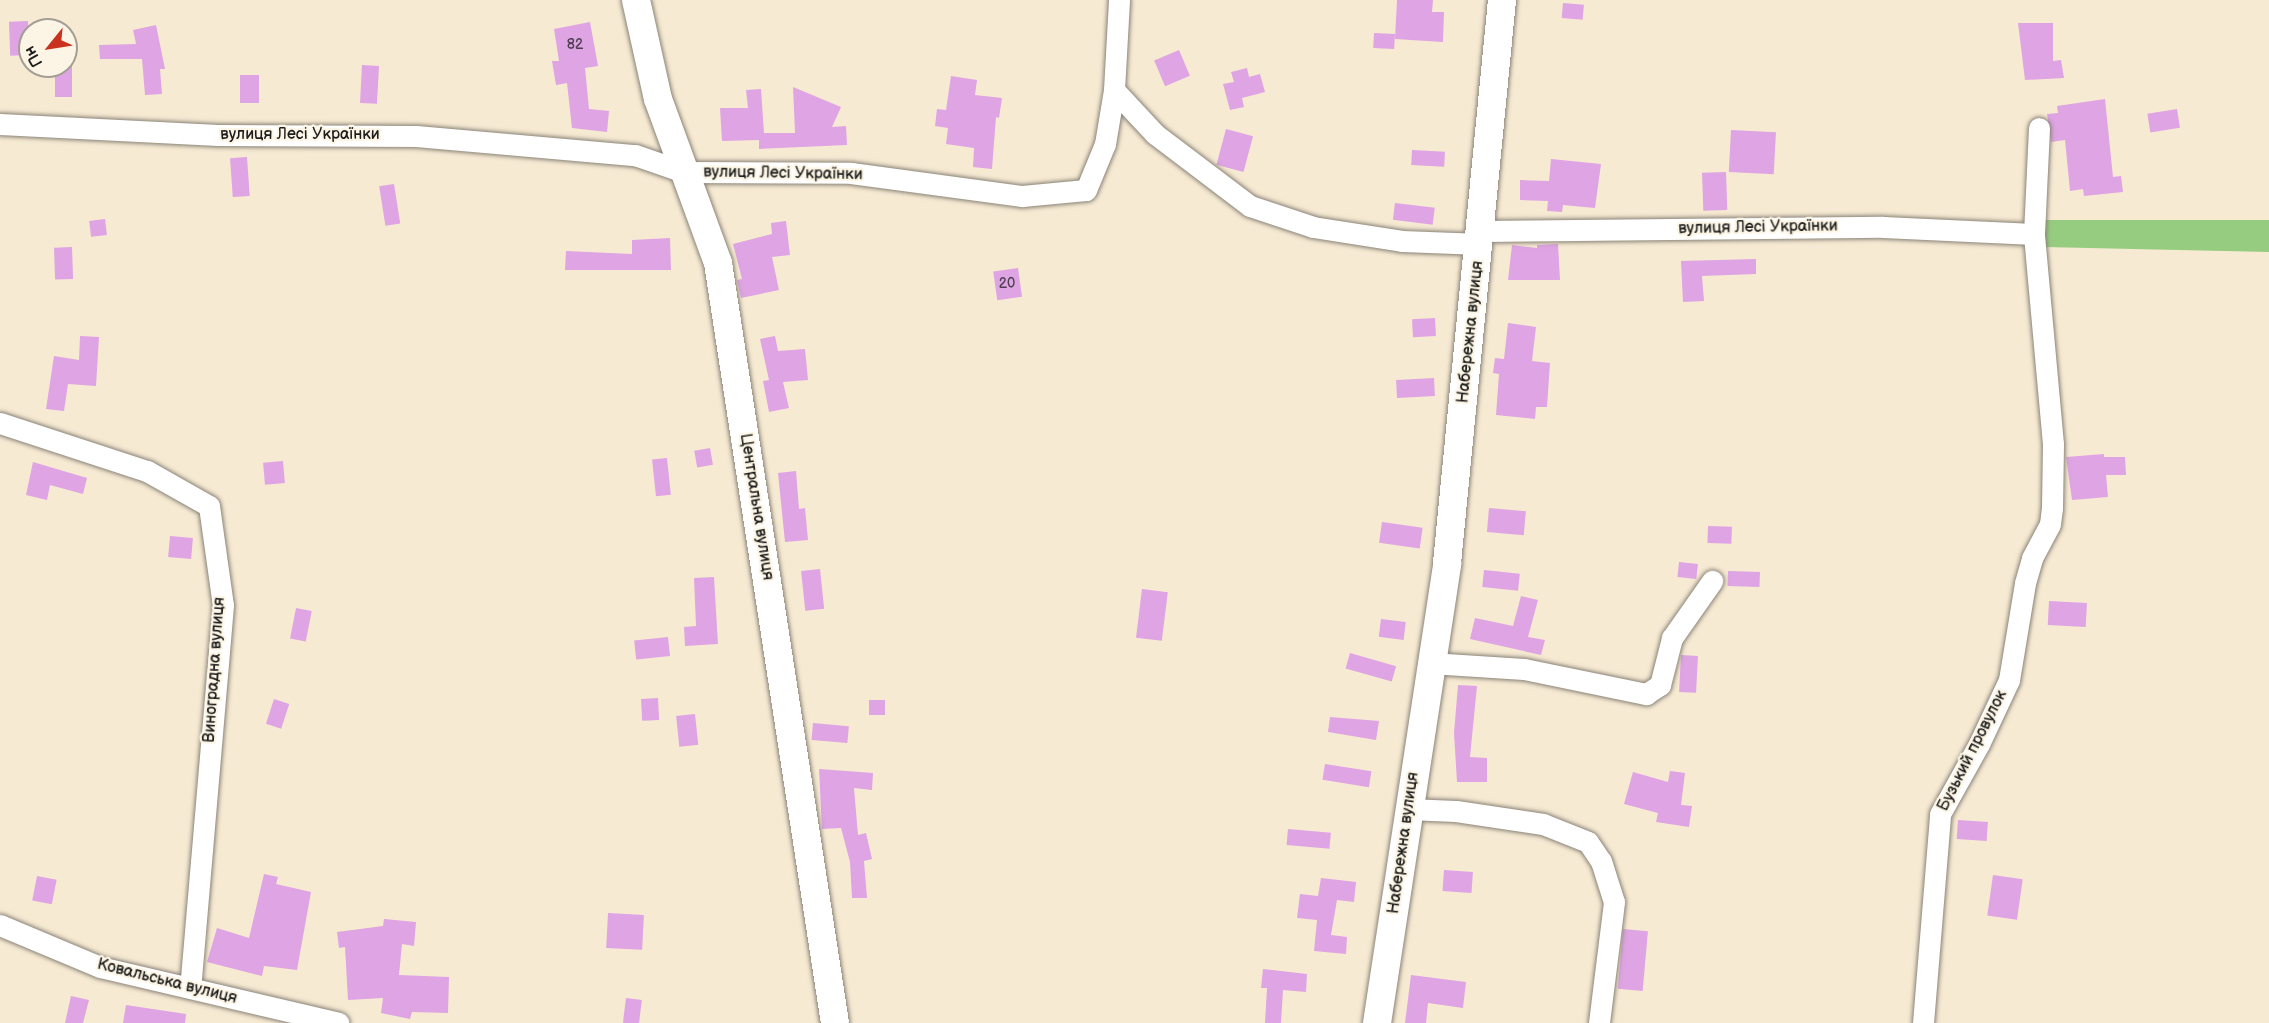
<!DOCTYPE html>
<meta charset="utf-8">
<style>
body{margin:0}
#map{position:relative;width:2269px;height:1023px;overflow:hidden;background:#f7ead3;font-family:"Balsamiq Sans",sans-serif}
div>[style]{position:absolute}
.green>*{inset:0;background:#95cc7f}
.building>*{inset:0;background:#dea4e3;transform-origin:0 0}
.roads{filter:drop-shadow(0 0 2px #8a8378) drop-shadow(0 0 2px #8a8378)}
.street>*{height:21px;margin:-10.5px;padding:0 10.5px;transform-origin:10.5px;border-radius:10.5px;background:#fff}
.secondary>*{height:28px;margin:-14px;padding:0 14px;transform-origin:14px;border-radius:14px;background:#fff}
span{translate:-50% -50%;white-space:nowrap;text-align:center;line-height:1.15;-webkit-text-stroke:4.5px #fcf5e5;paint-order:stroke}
.number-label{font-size:14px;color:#4c3e4e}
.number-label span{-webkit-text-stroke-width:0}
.street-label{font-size:16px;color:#1c1c1c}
.north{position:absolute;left:18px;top:18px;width:60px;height:60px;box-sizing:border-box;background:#fcf5e5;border:2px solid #a29e95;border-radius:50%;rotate:240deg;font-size:16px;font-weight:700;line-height:24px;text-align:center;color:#1c1c1c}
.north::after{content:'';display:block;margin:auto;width:21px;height:27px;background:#c8321e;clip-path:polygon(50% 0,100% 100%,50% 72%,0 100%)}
</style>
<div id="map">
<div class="green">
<i style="clip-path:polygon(2044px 220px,2269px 220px,2269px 252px,2044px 247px)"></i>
</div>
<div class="building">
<i style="clip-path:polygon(1397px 0,1433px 0,1432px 12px,1444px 12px,1443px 42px,1395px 39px)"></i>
<i style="left:1563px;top:3px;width:21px;height:15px;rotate:5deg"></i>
<i style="left:28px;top:21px;width:34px;height:19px;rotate:88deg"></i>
<i style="clip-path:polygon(590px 22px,598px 66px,585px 68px,589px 109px,609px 111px,607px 132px,572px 128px,567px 83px,556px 85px,552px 61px,559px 61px,554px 29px)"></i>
<i style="clip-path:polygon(2018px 23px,2053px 23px,2053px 61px,2061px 60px,2064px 78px,2025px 80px)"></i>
<i style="clip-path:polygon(156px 25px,165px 69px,160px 69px,162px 94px,145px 95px,142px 59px,100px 59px,99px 45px,136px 44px,133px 30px)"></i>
<i style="left:1374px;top:33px;width:21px;height:15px;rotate:3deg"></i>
<i style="left:1179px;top:50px;width:28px;height:27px;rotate:67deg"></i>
<i style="left:362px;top:65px;width:17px;height:38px;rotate:3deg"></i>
<i style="left:55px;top:66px;width:17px;height:31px"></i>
<i style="clip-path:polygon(1247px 68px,1249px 77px,1260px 74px,1265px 92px,1242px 98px,1244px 107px,1230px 110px,1223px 84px,1234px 82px,1231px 72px)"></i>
<i style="left:240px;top:75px;width:19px;height:28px"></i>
<i style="clip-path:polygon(951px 76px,977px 80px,975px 95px,1002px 98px,999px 118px,996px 117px,992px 169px,973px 167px,974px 148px,946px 144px,948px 128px,935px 126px,937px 109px,946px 110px)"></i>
<i style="clip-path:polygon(793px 87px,841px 107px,832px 127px,846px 126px,847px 145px,759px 149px,759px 140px,722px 141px,720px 108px,748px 108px,746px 90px,761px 89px,764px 133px,795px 133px)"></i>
<i style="clip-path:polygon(2105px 99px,2113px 177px,2121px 176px,2123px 192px,2084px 196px,2083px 189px,2070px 191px,2065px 140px,2051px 142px,2047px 114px,2058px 113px,2057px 106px)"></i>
<i style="left:2177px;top:109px;width:19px;height:30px;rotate:81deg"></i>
<i style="left:1226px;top:129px;width:28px;height:37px;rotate:15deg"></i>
<i style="left:1731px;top:130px;width:45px;height:42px;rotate:3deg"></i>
<i style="left:1412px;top:150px;width:33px;height:15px;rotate:3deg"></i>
<i style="left:247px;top:157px;width:39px;height:17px;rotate:86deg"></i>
<i style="clip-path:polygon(1551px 159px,1601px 164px,1595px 208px,1563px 205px,1562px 212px,1547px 211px,1548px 201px,1520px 200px,1520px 180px,1549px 181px)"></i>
<i style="left:1726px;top:172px;width:38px;height:24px;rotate:88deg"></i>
<i style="left:394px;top:184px;width:40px;height:15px;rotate:81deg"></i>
<i style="left:1395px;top:203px;width:40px;height:17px;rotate:7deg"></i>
<i style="left:105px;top:219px;width:16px;height:16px;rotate:83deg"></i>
<i style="clip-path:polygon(786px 221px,790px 255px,772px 257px,779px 290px,741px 298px,737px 280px,742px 279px,733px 244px,772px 234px,771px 223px)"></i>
<i style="clip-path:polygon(670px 238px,671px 270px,565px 270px,566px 251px,632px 254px,632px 240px)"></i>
<i style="clip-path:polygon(1558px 244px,1560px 280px,1508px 280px,1512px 245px,1537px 248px,1537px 245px)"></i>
<i style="left:72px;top:247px;width:32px;height:18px;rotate:88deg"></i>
<i style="clip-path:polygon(1756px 259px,1756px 274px,1702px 276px,1704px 301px,1683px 302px,1681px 261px)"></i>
<i style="left:1018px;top:268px;width:29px;height:25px;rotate:82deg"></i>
<i style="left:1435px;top:318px;width:18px;height:23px;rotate:87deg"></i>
<i style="clip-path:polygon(1508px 323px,1536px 327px,1532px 361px,1550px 363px,1547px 407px,1536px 407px,1535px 419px,1496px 415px,1499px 374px,1493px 373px,1495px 358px,1504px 359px)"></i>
<i style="clip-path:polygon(80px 336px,99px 337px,96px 386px,68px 384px,64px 411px,46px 409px,54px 356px,79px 360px)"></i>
<i style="clip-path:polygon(775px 336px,778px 351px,805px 349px,808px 380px,783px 382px,789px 408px,769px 412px,763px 381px,769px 380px,760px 339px)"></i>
<i style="left:1434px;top:378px;width:18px;height:38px;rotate:87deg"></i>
<i style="left:710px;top:448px;width:17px;height:16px;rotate:80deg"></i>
<i style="clip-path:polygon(2104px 454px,2104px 457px,2125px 457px,2126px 475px,2106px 475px,2108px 497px,2072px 500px,2066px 457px)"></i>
<i style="left:667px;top:458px;width:37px;height:15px;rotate:84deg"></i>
<i style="left:283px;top:461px;width:22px;height:20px;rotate:85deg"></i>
<i style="clip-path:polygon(33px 462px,87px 478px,83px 494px,50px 485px,47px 500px,26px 495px)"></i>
<i style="clip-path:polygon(796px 471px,799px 509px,805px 508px,808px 540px,785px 542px,778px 473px)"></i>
<i style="left:1489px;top:508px;width:37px;height:24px;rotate:5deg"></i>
<i style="left:1382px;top:522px;width:41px;height:21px;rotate:8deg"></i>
<i style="left:1708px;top:526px;width:24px;height:17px;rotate:2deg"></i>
<i style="left:170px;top:536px;width:23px;height:21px;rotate:5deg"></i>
<i style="left:1679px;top:562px;width:19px;height:15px;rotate:6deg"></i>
<i style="left:820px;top:569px;width:40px;height:19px;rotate:84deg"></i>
<i style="left:1484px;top:570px;width:36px;height:17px;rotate:6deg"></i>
<i style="left:1728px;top:571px;width:32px;height:15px;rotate:2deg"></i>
<i style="clip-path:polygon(714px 577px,718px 644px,685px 646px,684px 627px,696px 626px,694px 578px)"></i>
<i style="left:1142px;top:589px;width:26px;height:49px;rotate:7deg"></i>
<i style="clip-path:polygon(1521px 596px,1538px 600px,1528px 637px,1545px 640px,1541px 655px,1470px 639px,1475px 618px,1513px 626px)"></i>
<i style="left:2049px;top:601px;width:38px;height:24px;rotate:3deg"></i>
<i style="left:296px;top:608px;width:16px;height:31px;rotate:11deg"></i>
<i style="left:1381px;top:619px;width:25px;height:18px;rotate:7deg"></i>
<i style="left:668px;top:637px;width:19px;height:34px;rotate:84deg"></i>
<i style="left:1350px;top:653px;width:48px;height:16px;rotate:16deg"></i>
<i style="left:1681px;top:655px;width:17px;height:37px;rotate:3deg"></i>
<i style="clip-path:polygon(1458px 685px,1477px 686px,1470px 757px,1487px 758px,1487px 782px,1457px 782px,1454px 733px)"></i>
<i style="left:658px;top:698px;width:22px;height:17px;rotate:87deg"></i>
<i style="left:274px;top:699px;width:16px;height:26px;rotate:18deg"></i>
<i style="left:869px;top:700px;width:16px;height:15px"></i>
<i style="left:695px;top:714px;width:31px;height:19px;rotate:84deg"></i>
<i style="clip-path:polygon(1330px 717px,1379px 721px,1376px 740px,1328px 732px)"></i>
<i style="left:813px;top:723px;width:36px;height:17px;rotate:5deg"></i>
<i style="left:1325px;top:764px;width:47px;height:16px;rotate:9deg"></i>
<i style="clip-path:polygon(819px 769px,873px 773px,872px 790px,854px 788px,858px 835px,866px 833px,872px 859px,864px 861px,867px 898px,852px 898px,850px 862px,841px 828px,822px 829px)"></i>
<i style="clip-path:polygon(1670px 771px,1685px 773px,1681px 805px,1692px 806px,1689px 827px,1656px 822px,1658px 813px,1624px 804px,1633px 772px,1668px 782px)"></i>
<i style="left:1958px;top:820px;width:30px;height:19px;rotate:4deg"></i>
<i style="left:1288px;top:829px;width:43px;height:16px;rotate:5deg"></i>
<i style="left:1444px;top:870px;width:29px;height:21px;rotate:4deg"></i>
<i style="clip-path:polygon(264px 874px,278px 877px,276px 884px,311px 892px,297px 970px,264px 966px,262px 976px,207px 962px,217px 928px,249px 938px)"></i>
<i style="left:1993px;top:875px;width:30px;height:41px;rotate:8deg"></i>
<i style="left:37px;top:876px;width:20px;height:25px;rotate:11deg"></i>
<i style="clip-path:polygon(1321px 878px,1356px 882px,1354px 902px,1337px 900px,1331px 935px,1347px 937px,1346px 954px,1314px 951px,1317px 920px,1297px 918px,1300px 894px,1318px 896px)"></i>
<i style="left:608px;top:913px;width:36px;height:35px;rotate:3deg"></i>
<i style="clip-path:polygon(384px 919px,416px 922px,414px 946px,402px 944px,399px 975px,449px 977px,448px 1013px,412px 1012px,410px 1019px,381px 1013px,383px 998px,348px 1000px,345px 947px,339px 948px,337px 932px,383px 926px)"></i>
<i style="left:1623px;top:929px;width:25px;height:60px;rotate:5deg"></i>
<i style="clip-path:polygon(1263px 969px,1307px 974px,1306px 992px,1283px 990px,1281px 1023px,1265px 1023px,1267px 988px,1261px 988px)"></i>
<i style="clip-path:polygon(1411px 975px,1466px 982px,1463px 1008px,1428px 1003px,1426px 1023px,1405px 1023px)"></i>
<i style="clip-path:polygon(71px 996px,89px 1000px,83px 1023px,65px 1023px)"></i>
<i style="left:626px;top:998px;width:16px;height:25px;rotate:7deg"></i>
<i style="clip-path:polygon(126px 1005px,186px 1014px,185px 1023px,123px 1023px)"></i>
</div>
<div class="roads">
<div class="street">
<i style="left:1114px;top:90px;width:60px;rotate:47deg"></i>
<i style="left:1155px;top:134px;width:119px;rotate:37.2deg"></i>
<i style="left:1250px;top:206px;width:66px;rotate:18.4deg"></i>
<i style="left:1313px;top:227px;width:90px;rotate:8.9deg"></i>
<i style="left:1402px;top:241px;width:79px;rotate:2.2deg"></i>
<i style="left:0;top:124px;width:218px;rotate:2.9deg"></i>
<i style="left:218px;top:135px;width:198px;rotate:0.3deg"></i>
<i style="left:416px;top:136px;width:220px;rotate:5deg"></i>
<i style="left:635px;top:155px;width:52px;rotate:19.1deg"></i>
<i style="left:684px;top:172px;width:167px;rotate:0.3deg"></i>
<i style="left:851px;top:173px;width:173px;rotate:7.7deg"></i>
<i style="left:1022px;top:196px;width:64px;rotate:-5.4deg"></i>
<i style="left:1086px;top:190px;width:50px;rotate:-67.6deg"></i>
<i style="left:1105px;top:144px;width:55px;rotate:-80.5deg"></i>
<i style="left:1114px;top:90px;width:90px;rotate:-86.8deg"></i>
<i style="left:1482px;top:231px;width:401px;rotate:-0.6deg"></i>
<i style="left:1883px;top:227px;width:151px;rotate:2.7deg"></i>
<i style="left:0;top:423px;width:155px;rotate:18.1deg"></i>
<i style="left:147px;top:471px;width:71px;rotate:29.4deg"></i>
<i style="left:209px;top:506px;width:100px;rotate:82deg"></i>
<i style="left:223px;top:605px;width:384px;rotate:94.9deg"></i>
<i style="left:1430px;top:663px;width:94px;rotate:3.7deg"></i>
<i style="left:1524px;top:669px;width:125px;rotate:11.6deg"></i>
<i style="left:1646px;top:694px;width:17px;rotate:-33deg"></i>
<i style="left:1660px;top:685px;width:49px;rotate:-75.7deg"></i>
<i style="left:1672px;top:638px;width:70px;rotate:-54.9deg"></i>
<i style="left:1408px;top:809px;width:48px;rotate:2.4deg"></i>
<i style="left:1456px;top:811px;width:88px;rotate:8.5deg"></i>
<i style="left:1543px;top:824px;width:48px;rotate:21.8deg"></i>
<i style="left:1588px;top:842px;width:23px;rotate:56deg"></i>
<i style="left:1601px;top:861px;width:43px;rotate:72.4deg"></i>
<i style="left:1614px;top:902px;width:122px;rotate:97.1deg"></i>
<i style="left:0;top:925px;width:108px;rotate:22.8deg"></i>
<i style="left:100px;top:967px;width:245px;rotate:13.2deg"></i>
<i style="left:1923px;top:1023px;width:210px;rotate:-85.3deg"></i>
<i style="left:1940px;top:814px;width:80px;rotate:-60.9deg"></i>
<i style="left:1979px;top:744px;width:71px;rotate:-64.9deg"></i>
<i style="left:2009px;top:680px;width:98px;rotate:-80.6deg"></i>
<i style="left:2025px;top:583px;width:26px;rotate:-74deg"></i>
<i style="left:2032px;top:558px;width:38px;rotate:-62deg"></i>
<i style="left:2050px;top:524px;width:16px;rotate:-83deg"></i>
<i style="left:2052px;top:508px;width:64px;rotate:-89.1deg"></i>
<i style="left:2053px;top:444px;width:211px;rotate:-95.2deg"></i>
<i style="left:2034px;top:234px;width:106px;rotate:-87.3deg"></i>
</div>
<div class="secondary">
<i style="left:636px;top:0;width:101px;rotate:77.5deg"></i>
<i style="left:658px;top:99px;width:175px;rotate:69.9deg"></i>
<i style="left:718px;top:263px;width:769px;rotate:81.25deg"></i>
<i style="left:1377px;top:1023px;width:465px;rotate:-81.3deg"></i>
<i style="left:1447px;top:563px;width:566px;rotate:-84.42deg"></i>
</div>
</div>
<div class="number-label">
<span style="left:575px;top:45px">82</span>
<span style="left:1007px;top:284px">20</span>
</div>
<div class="street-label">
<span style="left:300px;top:135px">вулиця Лесі Українки</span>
<span style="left:783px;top:174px;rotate:1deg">вулиця Лесі Українки</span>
<span style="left:1758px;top:228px;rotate:-1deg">вулиця Лесі Українки</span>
<span style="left:1471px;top:332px;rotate:-84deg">Набережна вулиця</span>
<span style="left:756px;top:507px;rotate:81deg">Центральна вулиця</span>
<span style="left:215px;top:670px;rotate:-86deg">Виноградна вулиця</span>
<span style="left:1973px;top:751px;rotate:-63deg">Бузький провулок</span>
<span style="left:1404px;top:843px;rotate:-82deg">Набережна вулиця</span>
<span style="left:167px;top:982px;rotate:14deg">Ковальська вулиця</span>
</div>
<div class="north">Пн</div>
</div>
